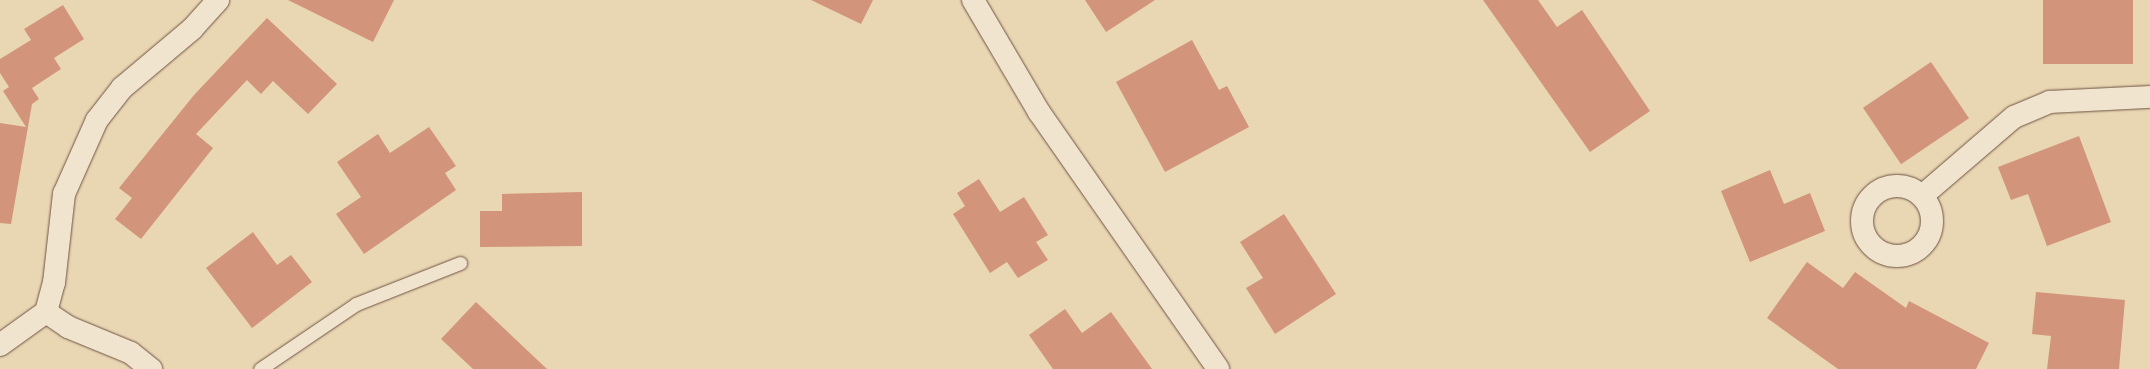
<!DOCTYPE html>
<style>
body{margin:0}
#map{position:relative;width:2150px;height:369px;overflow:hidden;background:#e9d6b3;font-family:"Old Standard TT",serif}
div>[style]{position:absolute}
.building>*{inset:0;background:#d2957b;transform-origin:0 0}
.roads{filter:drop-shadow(0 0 1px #6e5443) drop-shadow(0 0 1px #6e5443)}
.service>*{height:13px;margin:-6.5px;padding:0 6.5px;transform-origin:6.5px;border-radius:6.5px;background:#f1e4ce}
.minor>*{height:22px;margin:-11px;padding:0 11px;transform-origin:11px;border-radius:11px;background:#f1e4ce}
.minor>.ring{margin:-11px;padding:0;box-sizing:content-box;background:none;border:22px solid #f1e4ce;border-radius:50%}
span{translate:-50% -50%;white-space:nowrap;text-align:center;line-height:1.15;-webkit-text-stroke:3px #f1e4ce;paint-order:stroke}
</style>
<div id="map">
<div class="building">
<i style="clip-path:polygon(288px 0,394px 0,373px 42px)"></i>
<i style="clip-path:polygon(811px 0,873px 0,861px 24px)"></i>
<i style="clip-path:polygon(1085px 0,1155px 0,1106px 32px)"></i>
<i style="clip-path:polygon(1483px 0,1538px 0,1557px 27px,1582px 10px,1650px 111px,1590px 152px)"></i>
<i style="left:2043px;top:0;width:90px;height:64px"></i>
<i style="clip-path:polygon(63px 5px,84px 39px,54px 58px,61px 69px,32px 88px,39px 99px,32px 104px,11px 224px,0 223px,0 123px,26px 127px,3px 91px,9px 87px,0 73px,0 59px,31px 40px,24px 29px)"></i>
<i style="clip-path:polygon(267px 18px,337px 84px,308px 114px,273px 81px,261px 94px,247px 80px,196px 134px,213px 148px,141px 239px,115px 219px,132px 198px,119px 188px,194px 95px)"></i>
<i style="clip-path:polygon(1192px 40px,1219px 90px,1227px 86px,1249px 127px,1165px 172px,1116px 82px)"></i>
<i style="left:1931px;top:62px;width:68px;height:82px;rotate:56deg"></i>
<i style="clip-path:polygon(429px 127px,456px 166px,445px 173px,456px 190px,364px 254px,336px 214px,361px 197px,337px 162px,378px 134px,390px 153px)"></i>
<i style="clip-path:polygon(2079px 136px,2111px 222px,2047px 246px,2028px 194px,2011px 200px,1998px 167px)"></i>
<i style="clip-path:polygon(1770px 170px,1784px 204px,1810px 193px,1825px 231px,1750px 262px,1721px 191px)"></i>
<i style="clip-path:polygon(979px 179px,1000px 212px,1024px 197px,1048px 235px,1036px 242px,1048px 260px,1018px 278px,1007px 262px,990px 273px,953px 214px,965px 206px,957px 193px)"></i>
<i style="clip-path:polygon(582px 192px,582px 246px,480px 247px,480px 211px,502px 211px,502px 194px)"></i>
<i style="clip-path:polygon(1284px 214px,1336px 294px,1275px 334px,1246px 288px,1263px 278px,1240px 242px)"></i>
<i style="clip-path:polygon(253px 232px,277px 265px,291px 255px,312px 282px,252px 328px,206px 268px)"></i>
<i style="clip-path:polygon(1807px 262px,1843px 288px,1855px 272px,1906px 308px,1909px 301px,1989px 343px,1976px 369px,1838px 369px,1767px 318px)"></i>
<i style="clip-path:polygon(2036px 292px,2125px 300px,2119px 369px,2047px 369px,2051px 336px,2032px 334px)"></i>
<i style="clip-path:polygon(476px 302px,547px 369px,473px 369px,441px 339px)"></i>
<i style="clip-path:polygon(1065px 309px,1082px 333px,1111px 312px,1152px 369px,1053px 369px,1029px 335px)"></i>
</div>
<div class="roads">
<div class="service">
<i style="left:260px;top:369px;width:116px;rotate:-34.1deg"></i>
<i style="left:356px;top:304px;width:112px;rotate:-21.5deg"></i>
</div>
<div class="minor">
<i style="left:973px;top:0;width:130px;rotate:59.5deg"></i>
<i style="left:1039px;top:112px;width:313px;rotate:55.1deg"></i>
<i class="ring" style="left:1862px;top:186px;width:48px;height:48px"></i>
<i style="left:1922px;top:196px;width:121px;rotate:-40.7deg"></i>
<i style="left:2014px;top:117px;width:39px;rotate:-23deg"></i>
<i style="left:2050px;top:102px;width:100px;rotate:-2.9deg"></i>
<i style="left:46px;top:312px;width:30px;rotate:-75deg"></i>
<i style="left:54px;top:283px;width:90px;rotate:-83.6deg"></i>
<i style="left:64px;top:194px;width:81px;rotate:-66deg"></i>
<i style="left:97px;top:120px;width:41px;rotate:-52deg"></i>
<i style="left:122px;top:88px;width:92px;rotate:-40.1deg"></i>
<i style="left:192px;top:29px;width:39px;rotate:-48deg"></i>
<i style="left:46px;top:312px;width:27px;rotate:34deg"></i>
<i style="left:68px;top:327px;width:68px;rotate:22.4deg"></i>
<i style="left:131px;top:353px;width:26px;rotate:39deg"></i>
<i style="left:0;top:345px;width:57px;rotate:-35.7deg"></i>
</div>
</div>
</div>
